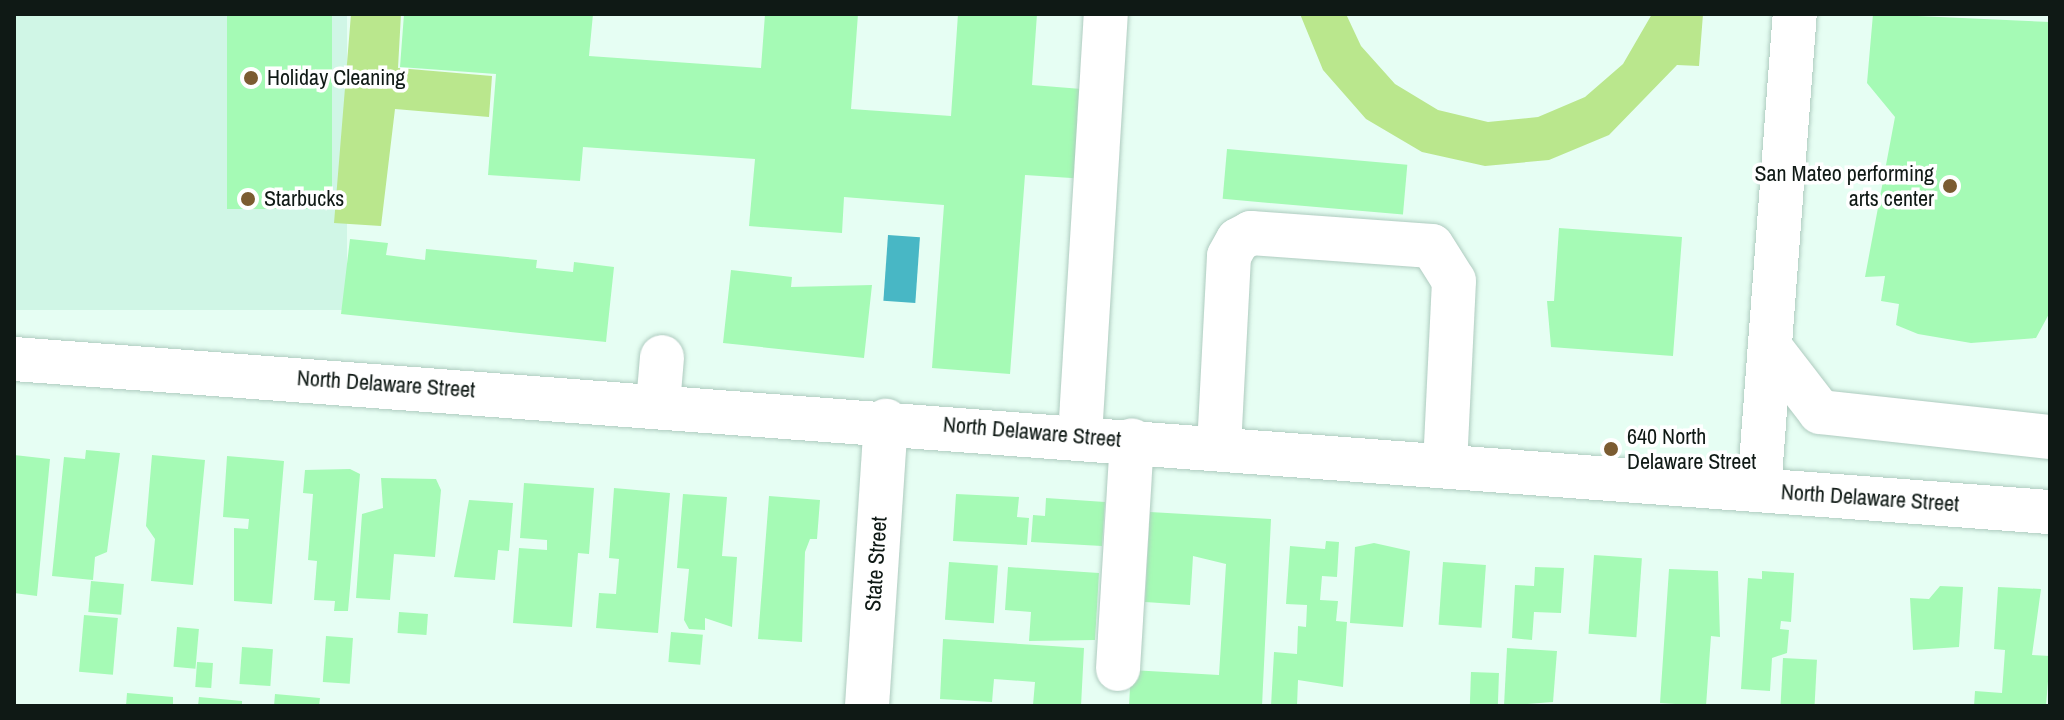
<!DOCTYPE html>
<style>
body{margin:0}
#map{position:relative;width:2064px;height:720px;overflow:hidden;background:#e6fef3;font-family:"Archivo Narrow",sans-serif}
div>[style]{position:absolute}
.built>*{inset:0;background:#d0f6e6;transform-origin:0 0}
.green>*{inset:0;background:#bae78d}
.water>*{inset:0;background:#48b7c5;transform-origin:0 0}
.building>*{inset:0;background:#a5fab5;transform-origin:0 0}
.roads{filter:drop-shadow(0 0 2px #aecbbf) drop-shadow(0 0 2px #aecbbf)}
.minor>*{height:44px;margin:-22px;padding:0 22px;transform-origin:22px;border-radius:22px;background:#fff}
.major>*{height:44px;margin:-22px;padding:0 22px;transform-origin:22px;border-radius:22px;background:#fff}
.dots>*{width:22px;height:22px;translate:-50% -50%;box-sizing:border-box;border:4px solid #fff;border-radius:50%}
span{translate:-50% -50%;white-space:nowrap;text-align:center;line-height:1.15;-webkit-text-stroke:7px #fff;paint-order:stroke}
.poi-label{font-size:22px;color:#0f1915}
.left{translate:0 -50%;text-align:left}
.right{translate:-100% -50%;text-align:right}
.street-label{font-size:22px;color:#0f1915}
.frame{position:absolute;inset:0;border:16px solid #0f1915;pointer-events:none}
</style>
<div id="map">
<div class="built">
<i style="left:14px;top:14px;width:333px;height:296px"></i>
</div>
<div class="green">
<i style="clip-path:polygon(351px 14px,401px 14px,398px 68px,492px 76px,489px 117px,395px 109px,381px 226px,334px 223px)"></i>
<i style="clip-path:polygon(1300px 14px,1346px 14px,1361px 46px,1395px 84px,1438px 110px,1488px 122px,1538px 117px,1585px 97px,1623px 64px,1652px 14px,1703px 14px,1699px 66px,1677px 65px,1609px 135px,1549px 160px,1485px 166px,1422px 152px,1366px 119px,1323px 70px)"></i>
</div>
<div class="water">
<i style="left:888px;top:235px;width:32px;height:66px;rotate:4deg"></i>
</div>
<div class="building">
<i style="left:227px;top:14px;width:105px;height:195px"></i>
<i style="clip-path:polygon(404px 14px,593px 14px,589px 56px,761px 68px,765px 14px,858px 14px,851px 109px,951px 116px,958px 14px,1037px 14px,1032px 85px,1094px 90px,1087px 179px,1025px 175px,1010px 374px,932px 368px,944px 205px,844px 197px,842px 233px,749px 226px,755px 159px,583px 147px,580px 181px,488px 175px,496px 74px,400px 67px)"></i>
<i style="clip-path:polygon(1873px 14px,2050px 22px,2050px 312px,2036px 338px,1971px 343px,1918px 334px,1896px 325px,1899px 304px,1881px 301px,1885px 276px,1865px 277px,1895px 117px,1867px 83px)"></i>
<i style="left:1227px;top:149px;width:181px;height:50px;rotate:5deg"></i>
<i style="clip-path:polygon(1559px 228px,1682px 237px,1673px 356px,1551px 347px,1547px 301px,1554px 301px)"></i>
<i style="clip-path:polygon(350px 239px,388px 243px,386px 255px,425px 260px,426px 249px,537px 260px,536px 268px,573px 272px,574px 262px,614px 267px,606px 342px,341px 314px)"></i>
<i style="clip-path:polygon(731px 270px,792px 277px,791px 287px,872px 285px,864px 358px,723px 343px)"></i>
<i style="clip-path:polygon(86px 450px,120px 453px,107px 552px,95px 557px,93px 580px,52px 576px,64px 457px,85px 459px)"></i>
<i style="clip-path:polygon(14px 455px,50px 459px,37px 596px,14px 593px)"></i>
<i style="clip-path:polygon(152px 455px,205px 460px,193px 585px,151px 581px,155px 539px,146px 526px)"></i>
<i style="clip-path:polygon(227px 456px,284px 461px,272px 604px,234px 601px,234px 528px,248px 529px,249px 519px,223px 517px)"></i>
<i style="clip-path:polygon(350px 469px,360px 474px,348px 611px,334px 611px,335px 601px,314px 600px,317px 561px,308px 560px,313px 494px,303px 493px,305px 470px)"></i>
<i style="clip-path:polygon(381px 478px,436px 479px,441px 490px,435px 557px,394px 554px,390px 600px,356px 598px,362px 514px,383px 508px)"></i>
<i style="clip-path:polygon(524px 483px,594px 488px,589px 554px,578px 553px,572px 627px,513px 623px,519px 548px,547px 550px,547px 540px,520px 538px)"></i>
<i style="clip-path:polygon(614px 488px,670px 493px,658px 633px,596px 628px,599px 593px,616px 594px,619px 559px,609px 558px)"></i>
<i style="clip-path:polygon(683px 494px,727px 497px,722px 556px,737px 557px,732px 627px,705px 618px,705px 630px,689px 629px,684px 620px,689px 569px,677px 568px)"></i>
<i style="clip-path:polygon(956px 494px,1019px 497px,1017px 517px,1029px 518px,1027px 545px,953px 541px)"></i>
<i style="clip-path:polygon(769px 496px,820px 500px,817px 539px,810px 539px,805px 552px,802px 642px,758px 639px)"></i>
<i style="clip-path:polygon(1046px 498px,1105px 502px,1102px 546px,1031px 542px,1033px 515px,1045px 516px)"></i>
<i style="clip-path:polygon(469px 500px,513px 503px,509px 551px,498px 550px,495px 580px,454px 577px)"></i>
<i style="clip-path:polygon(1150px 512px,1271px 519px,1262px 706px,1129px 706px,1131px 670px,1219px 675px,1226px 564px,1193px 556px,1190px 605px,1145px 602px)"></i>
<i style="clip-path:polygon(1326px 541px,1339px 542px,1337px 577px,1322px 576px,1320px 600px,1338px 601px,1336px 621px,1347px 622px,1343px 687px,1298px 680px,1297px 706px,1271px 706px,1274px 652px,1297px 654px,1298px 626px,1306px 627px,1307px 605px,1286px 604px,1290px 546px,1325px 549px)"></i>
<i style="clip-path:polygon(1374px 543px,1410px 551px,1403px 627px,1350px 623px,1355px 547px)"></i>
<i style="left:1594px;top:555px;width:48px;height:79px;rotate:4deg"></i>
<i style="left:949px;top:562px;width:49px;height:58px;rotate:4deg"></i>
<i style="left:1443px;top:562px;width:43px;height:63px;rotate:4deg"></i>
<i style="clip-path:polygon(1008px 567px,1099px 573px,1095px 640px,1029px 641px,1031px 612px,1005px 610px)"></i>
<i style="clip-path:polygon(1535px 567px,1564px 568px,1561px 613px,1534px 612px,1532px 640px,1512px 638px,1515px 585px,1534px 586px)"></i>
<i style="clip-path:polygon(1669px 569px,1718px 571px,1720px 637px,1711px 636px,1706px 706px,1660px 703px)"></i>
<i style="clip-path:polygon(1762px 571px,1794px 573px,1791px 622px,1781px 621px,1780px 629px,1789px 630px,1787px 653px,1772px 658px,1770px 691px,1741px 689px,1748px 578px,1762px 579px)"></i>
<i style="left:91px;top:581px;width:33px;height:31px;rotate:5deg"></i>
<i style="clip-path:polygon(1940px 586px,1963px 587px,1959px 647px,1913px 650px,1910px 598px,1929px 599px)"></i>
<i style="clip-path:polygon(1998px 587px,2041px 589px,2032px 655px,2050px 656px,2046px 706px,1974px 706px,1975px 691px,2002px 693px,2005px 650px,1994px 649px)"></i>
<i style="left:399px;top:612px;width:29px;height:21px;rotate:4deg"></i>
<i style="left:84px;top:615px;width:34px;height:57px;rotate:5deg"></i>
<i style="left:177px;top:627px;width:22px;height:40px;rotate:5deg"></i>
<i style="left:671px;top:632px;width:32px;height:30px;rotate:5deg"></i>
<i style="left:326px;top:636px;width:27px;height:46px;rotate:4deg"></i>
<i style="clip-path:polygon(943px 639px,1084px 648px,1081px 706px,1033px 705px,1035px 682px,994px 679px,992px 702px,940px 699px)"></i>
<i style="left:242px;top:647px;width:31px;height:37px;rotate:4deg"></i>
<i style="clip-path:polygon(1507px 648px,1557px 651px,1553px 702px,1504px 706px)"></i>
<i style="left:1783px;top:658px;width:34px;height:48px;rotate:3deg"></i>
<i style="left:197px;top:662px;width:16px;height:25px;rotate:4deg"></i>
<i style="left:1471px;top:672px;width:28px;height:34px;rotate:2deg"></i>
<i style="clip-path:polygon(127px 693px,173px 697px,173px 706px,126px 706px)"></i>
<i style="clip-path:polygon(275px 694px,320px 698px,319px 706px,274px 706px)"></i>
<i style="clip-path:polygon(199px 697px,242px 701px,242px 706px,198px 706px)"></i>
</div>
<div class="roads">
<div class="minor">
<i style="left:1770px;top:347px;width:82px;rotate:52.4deg"></i>
<i style="left:1820px;top:412px;width:231px;rotate:6.2deg"></i>
<i style="left:658px;top:404px;width:47px;rotate:-85.1deg"></i>
<i style="left:1080px;top:436px;width:423px;rotate:-86.5deg"></i>
<i style="left:1219px;top:447px;width:191px;rotate:-87deg"></i>
<i style="left:1229px;top:256px;width:18px;rotate:-61deg"></i>
<i style="left:1238px;top:240px;width:15px;rotate:-28deg"></i>
<i style="left:1251px;top:233px;width:181px;rotate:4.1deg"></i>
<i style="left:1432px;top:246px;width:41px;rotate:57.8deg"></i>
<i style="left:1454px;top:281px;width:184px;rotate:92.8deg"></i>
<i style="left:1759px;top:490px;width:477px;rotate:-85.7deg"></i>
<i style="left:1118px;top:669px;width:229px;rotate:-86.5deg"></i>
<i style="left:867px;top:706px;width:286px;rotate:-86.2deg"></i>
</div>
<div class="major">
<i style="left:14px;top:359px;width:2042px;rotate:4.3deg"></i>
</div>
</div>
<div class="dots">
<i style="left:251px;top:78px;background:#7b5c31"></i>
<i style="left:1950px;top:186px;background:#7b5c31"></i>
<i style="left:248px;top:199px;background:#7b5c31"></i>
<i style="left:1611px;top:449px;background:#7b5c31"></i>
</div>
<div class="poi-label">
<span class="left" style="left:267px;top:78px">Holiday Cleaning</span>
<span class="right" style="left:1934px;top:186px">San Mateo performing<br>arts center</span>
<span class="left" style="left:264px;top:199px">Starbucks</span>
<span class="left" style="left:1627px;top:449px">640 North<br>Delaware Street</span>
</div>
<div class="street-label">
<span style="left:386px;top:384px;rotate:4deg">North Delaware Street</span>
<span style="left:1032px;top:432px;rotate:5deg">North Delaware Street</span>
<span style="left:1870px;top:498px;rotate:4deg">North Delaware Street</span>
<span style="left:876px;top:564px;rotate:-86deg">State Street</span>
</div>
<div class="frame"></div>
</div>
